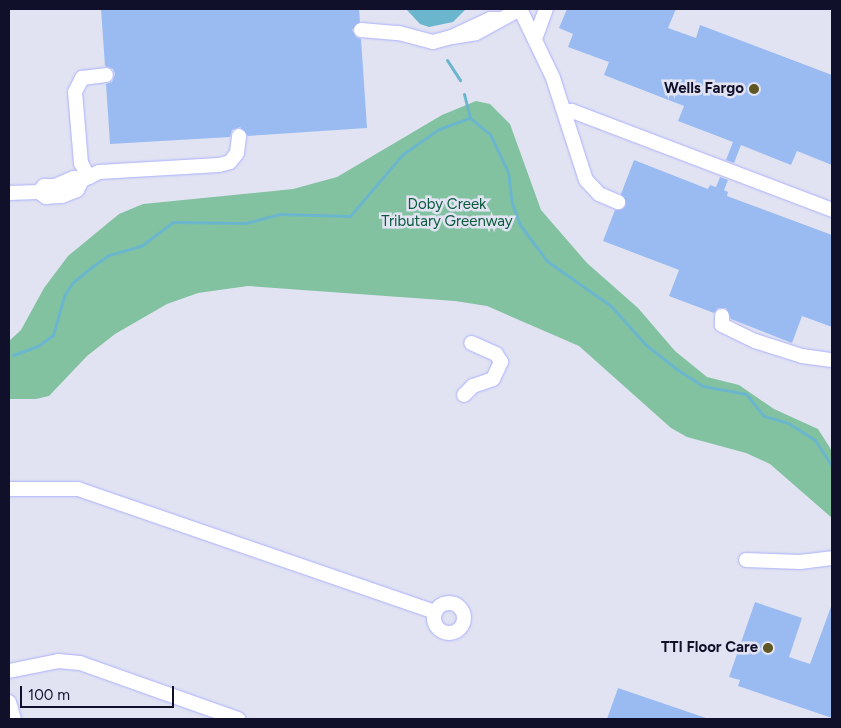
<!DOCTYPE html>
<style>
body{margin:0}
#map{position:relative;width:841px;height:728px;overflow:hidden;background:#e1e3f2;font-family:Figtree,sans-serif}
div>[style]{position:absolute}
.green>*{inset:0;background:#83c2a1}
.water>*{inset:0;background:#6bb6cd}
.stream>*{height:3px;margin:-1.5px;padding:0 1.5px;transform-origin:1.5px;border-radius:1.5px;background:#6bb6cd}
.building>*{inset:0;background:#9abbf2}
.roads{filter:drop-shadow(0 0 1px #abb0fc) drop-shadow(0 0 1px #abb0fc)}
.minor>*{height:14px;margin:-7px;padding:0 7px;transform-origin:7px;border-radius:7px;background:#fff}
.minor>.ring{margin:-7px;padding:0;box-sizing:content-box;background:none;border:14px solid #fff;border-radius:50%}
.dots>*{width:14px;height:14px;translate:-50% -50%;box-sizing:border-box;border:2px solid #e1e3f2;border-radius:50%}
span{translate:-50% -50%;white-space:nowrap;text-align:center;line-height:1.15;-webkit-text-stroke:5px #e1e3f2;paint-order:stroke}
.poi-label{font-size:15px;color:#10102b;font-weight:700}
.right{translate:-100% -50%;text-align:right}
.park-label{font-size:15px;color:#095a3b}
.frame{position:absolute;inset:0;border:10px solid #10102b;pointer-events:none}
.scale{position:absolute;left:20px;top:686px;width:154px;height:22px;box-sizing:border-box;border:2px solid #10102b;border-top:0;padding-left:6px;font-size:15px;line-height:18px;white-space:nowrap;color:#10102b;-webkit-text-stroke:4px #e1e3f2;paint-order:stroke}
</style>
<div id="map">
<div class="green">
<i style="clip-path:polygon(476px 101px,490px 104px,510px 124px,541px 210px,587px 263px,638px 308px,675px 351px,707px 377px,739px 385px,774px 409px,818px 429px,832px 451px,832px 518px,770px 464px,746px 453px,687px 437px,671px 428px,579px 346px,487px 306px,455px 301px,248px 286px,198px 293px,167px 304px,115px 334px,87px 356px,49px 396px,36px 399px,9px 399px,9px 341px,21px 330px,44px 288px,68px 256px,119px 214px,143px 204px,293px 189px,337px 177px,442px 115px)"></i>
</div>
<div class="water">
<i style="clip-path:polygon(406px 9px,466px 9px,453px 22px,429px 27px,420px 24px)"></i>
</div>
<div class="stream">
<i style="left:447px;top:60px;width:24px;rotate:57deg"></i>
<i style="left:464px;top:94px;width:25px;rotate:76deg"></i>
<i style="left:13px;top:355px;width:27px;rotate:-20deg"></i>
<i style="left:38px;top:346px;width:19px;rotate:-36deg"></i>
<i style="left:53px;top:335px;width:41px;rotate:-74.2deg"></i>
<i style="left:64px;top:296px;width:15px;rotate:-58deg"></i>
<i style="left:72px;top:283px;width:27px;rotate:-39deg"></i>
<i style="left:93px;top:266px;width:19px;rotate:-35deg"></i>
<i style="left:109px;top:255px;width:33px;rotate:-16deg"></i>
<i style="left:141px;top:246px;width:40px;rotate:-37deg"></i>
<i style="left:173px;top:222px;width:73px;rotate:0.8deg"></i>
<i style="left:246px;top:223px;width:34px;rotate:-15deg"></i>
<i style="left:279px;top:214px;width:71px;rotate:1.6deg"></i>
<i style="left:350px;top:216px;width:82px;rotate:-49.5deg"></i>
<i style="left:403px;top:154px;width:44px;rotate:-34.8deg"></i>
<i style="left:439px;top:129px;width:33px;rotate:-20deg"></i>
<i style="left:470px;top:118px;width:26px;rotate:39deg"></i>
<i style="left:490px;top:134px;width:42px;rotate:64.7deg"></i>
<i style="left:508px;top:172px;width:31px;rotate:83deg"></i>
<i style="left:512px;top:203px;width:23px;rotate:70deg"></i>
<i style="left:520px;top:225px;width:45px;rotate:53.1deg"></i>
<i style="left:547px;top:261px;width:78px;rotate:35.1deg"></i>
<i style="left:611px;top:306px;width:52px;rotate:48.1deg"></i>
<i style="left:646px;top:345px;width:37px;rotate:38deg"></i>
<i style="left:675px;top:368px;width:33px;rotate:33deg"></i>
<i style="left:703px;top:386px;width:44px;rotate:10.5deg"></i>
<i style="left:746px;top:394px;width:28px;rotate:51deg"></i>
<i style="left:764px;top:416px;width:25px;rotate:16deg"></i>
<i style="left:788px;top:423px;width:32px;rotate:32deg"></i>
<i style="left:815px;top:440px;width:31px;rotate:57deg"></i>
</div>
<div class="building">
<i style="clip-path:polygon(101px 9px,359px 9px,360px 22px,352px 30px,356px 37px,361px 39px,367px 128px,248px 136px,240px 127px,232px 130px,230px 137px,110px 144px,106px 84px,112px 82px,115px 74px,113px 69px,105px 66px)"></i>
<i style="clip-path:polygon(567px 9px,676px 9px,668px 28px,696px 38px,700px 25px,832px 75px,832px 165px,797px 151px,791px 165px,741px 145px,734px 163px,726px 160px,733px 142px,678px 121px,684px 106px,604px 75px,609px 62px,568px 47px,573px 34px,559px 28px)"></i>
<i style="clip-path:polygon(634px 160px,708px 189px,710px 185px,716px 187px,720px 177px,728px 180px,724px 190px,728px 192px,727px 196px,832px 235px,832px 327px,802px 316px,792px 343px,731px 319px,726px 308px,718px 308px,714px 313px,669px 296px,679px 270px,603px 241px,615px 210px,623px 209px,626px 205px,621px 194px)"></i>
<i style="clip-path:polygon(755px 602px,802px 618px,789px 657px,810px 664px,832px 604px,832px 718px,738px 686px,740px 680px,729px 677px)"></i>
<i style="clip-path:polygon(618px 688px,706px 718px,705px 719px,607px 719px)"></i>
</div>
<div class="roads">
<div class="minor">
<i style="left:520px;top:9px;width:76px;rotate:64.4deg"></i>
<i style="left:553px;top:78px;width:107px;rotate:72.1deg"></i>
<i style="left:586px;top:180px;width:19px;rotate:47deg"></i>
<i style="left:599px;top:194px;width:21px;rotate:23deg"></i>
<i style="left:498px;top:19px;width:8px;rotate:180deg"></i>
<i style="left:490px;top:19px;width:42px;rotate:154.7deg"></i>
<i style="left:452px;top:37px;width:24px;rotate:-9deg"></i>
<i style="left:476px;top:33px;width:50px;rotate:-28.6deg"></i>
<i style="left:361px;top:30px;width:38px;rotate:5deg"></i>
<i style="left:399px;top:33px;width:35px;rotate:15deg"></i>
<i style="left:433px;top:42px;width:20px;rotate:-15deg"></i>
<i style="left:535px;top:39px;width:32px;rotate:-70deg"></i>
<i style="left:564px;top:111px;width:8px"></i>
<i style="left:572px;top:111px;width:278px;rotate:20.8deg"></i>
<i style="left:89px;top:177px;width:11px;rotate:-27deg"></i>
<i style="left:99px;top:172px;width:120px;rotate:-3.3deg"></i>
<i style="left:219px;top:165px;width:11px;rotate:-15deg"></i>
<i style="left:230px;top:162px;width:11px;rotate:-52deg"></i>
<i style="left:237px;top:153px;width:17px;rotate:-83deg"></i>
<i style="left:39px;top:192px;width:8px;rotate:-50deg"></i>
<i style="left:44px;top:186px;width:11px"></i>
<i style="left:55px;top:186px;width:21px;rotate:-23deg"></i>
<i style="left:74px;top:178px;width:8px;rotate:14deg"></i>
<i style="left:9px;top:193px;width:30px;rotate:-2deg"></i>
<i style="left:39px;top:192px;width:9px;rotate:36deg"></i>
<i style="left:46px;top:197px;width:16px;rotate:-4deg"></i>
<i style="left:62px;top:196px;width:16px;rotate:-22deg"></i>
<i style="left:77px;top:190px;width:11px;rotate:-63deg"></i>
<i style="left:82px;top:180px;width:8px;rotate:-23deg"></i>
<i style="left:89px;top:177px;width:16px;rotate:-120deg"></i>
<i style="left:81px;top:163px;width:71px;rotate:-94.8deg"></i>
<i style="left:75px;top:92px;width:16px;rotate:-63deg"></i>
<i style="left:82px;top:78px;width:24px;rotate:-7deg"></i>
<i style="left:722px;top:316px;width:9px;rotate:90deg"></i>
<i style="left:722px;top:325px;width:37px;rotate:26deg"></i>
<i style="left:755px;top:341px;width:49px;rotate:17.7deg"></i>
<i style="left:802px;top:356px;width:30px;rotate:8deg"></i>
<i style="left:464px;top:395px;width:13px;rotate:-45deg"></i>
<i style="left:473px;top:386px;width:21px;rotate:-19deg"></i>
<i style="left:493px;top:379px;width:19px;rotate:-65deg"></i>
<i style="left:501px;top:362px;width:9px;rotate:-122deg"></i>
<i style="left:496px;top:354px;width:27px;rotate:-156deg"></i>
<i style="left:9px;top:489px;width:69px"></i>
<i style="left:78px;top:489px;width:378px;rotate:19deg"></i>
<i style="left:746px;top:560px;width:54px;rotate:2.1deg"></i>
<i style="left:800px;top:562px;width:32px;rotate:-7deg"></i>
<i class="ring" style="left:434px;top:603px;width:16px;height:16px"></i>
<i style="left:9px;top:671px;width:50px;rotate:-11.5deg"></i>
<i style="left:58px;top:661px;width:22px;rotate:5deg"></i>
<i style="left:80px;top:663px;width:168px;rotate:19.5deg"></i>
<i style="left:9px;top:702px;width:18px;rotate:74deg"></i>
</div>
</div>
<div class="dots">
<i style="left:754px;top:89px;background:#5f5723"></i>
<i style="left:768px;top:648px;background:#5f5723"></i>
</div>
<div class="poi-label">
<span class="right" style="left:744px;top:89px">Wells Fargo</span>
<span class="right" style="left:758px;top:648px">TTI Floor Care</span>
</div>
<div class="park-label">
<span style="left:447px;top:213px">Doby Creek<br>Tributary Greenway</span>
</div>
<div class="frame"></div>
<div class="scale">100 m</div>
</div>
